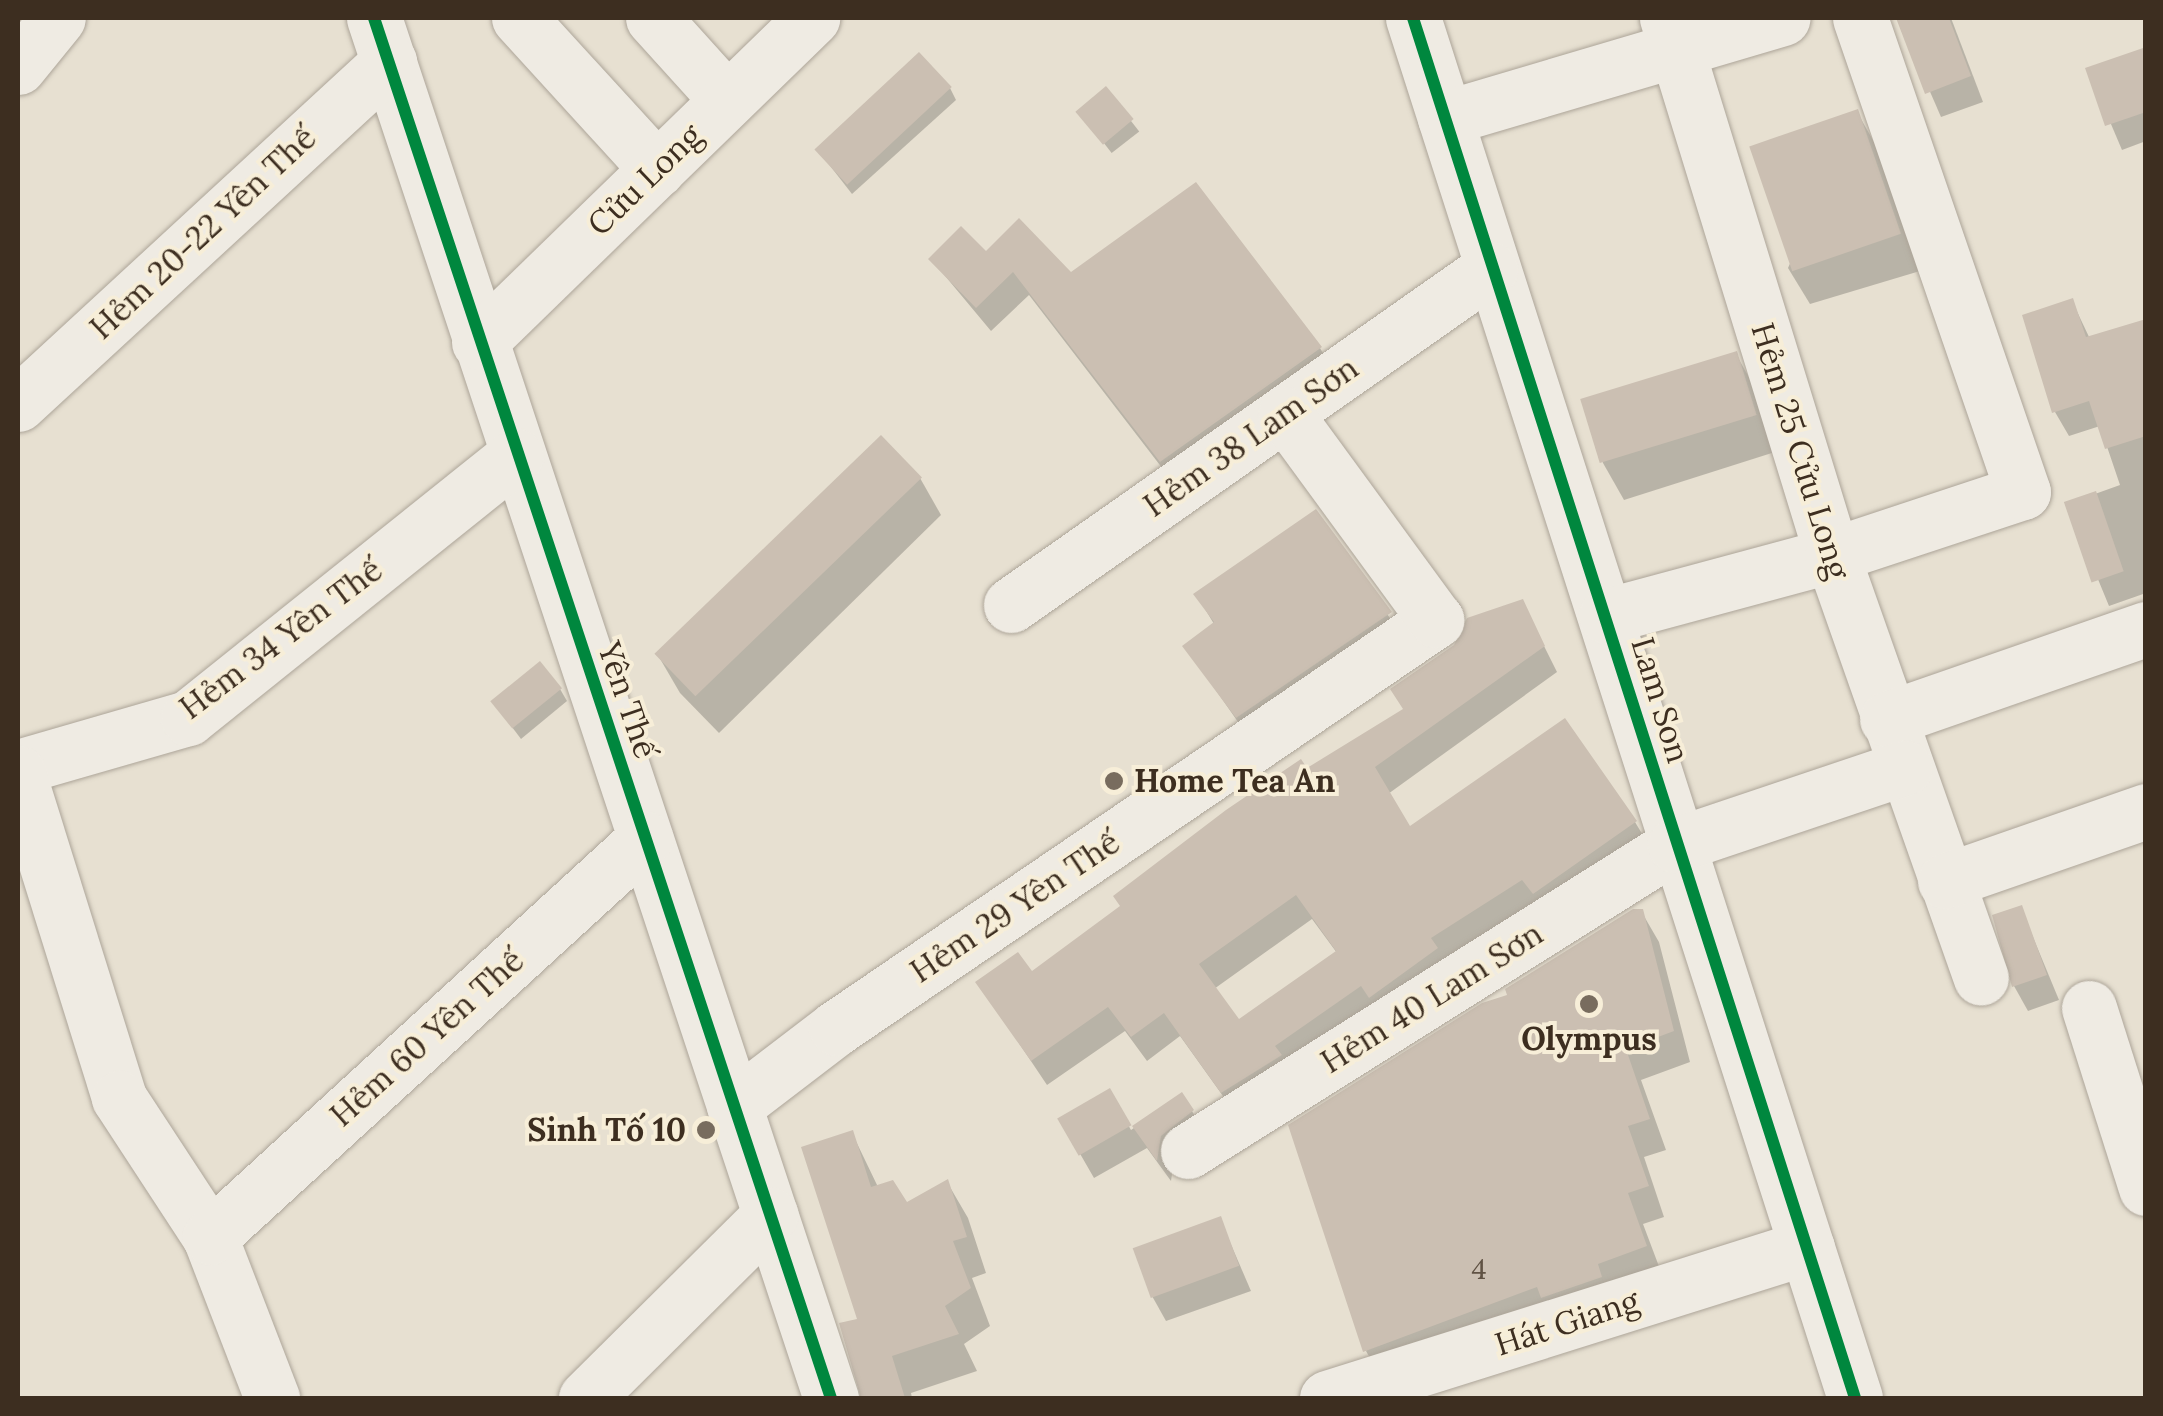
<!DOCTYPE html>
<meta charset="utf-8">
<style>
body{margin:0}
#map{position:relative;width:2163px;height:1416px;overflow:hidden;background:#e7e0d1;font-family:Lora,serif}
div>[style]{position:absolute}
.shadow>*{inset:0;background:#0003;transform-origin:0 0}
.building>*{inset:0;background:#cbbfb2;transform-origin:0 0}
.roads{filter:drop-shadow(0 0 2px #ada599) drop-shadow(0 0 2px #ada599)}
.minor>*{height:55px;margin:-27.5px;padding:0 27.5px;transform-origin:27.5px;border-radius:27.5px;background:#efebe3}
.cycleway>*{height:12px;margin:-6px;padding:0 6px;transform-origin:6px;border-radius:6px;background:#00873e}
.dots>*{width:28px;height:28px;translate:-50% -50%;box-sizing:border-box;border:5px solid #f7eed8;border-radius:50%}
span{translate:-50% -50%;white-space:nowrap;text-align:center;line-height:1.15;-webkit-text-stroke:8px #f7eed8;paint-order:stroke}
.number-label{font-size:28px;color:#605244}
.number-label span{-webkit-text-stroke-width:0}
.street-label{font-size:32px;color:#3d2e20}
.poi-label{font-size:32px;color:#3d2e20;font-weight:700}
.left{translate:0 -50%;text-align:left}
.right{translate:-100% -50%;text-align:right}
.frame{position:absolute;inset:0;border:20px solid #3d2e20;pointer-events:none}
</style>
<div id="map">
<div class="shadow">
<i style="clip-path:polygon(1898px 18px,1951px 18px,1983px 102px,1941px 117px)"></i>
<i style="clip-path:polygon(2146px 50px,2146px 141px,2122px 150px,2088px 70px)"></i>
<i style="clip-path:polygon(950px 88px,956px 100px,852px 194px,817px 149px)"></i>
<i style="left:1106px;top:89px;width:54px;height:35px;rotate:52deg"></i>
<i style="clip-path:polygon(1857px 112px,1878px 149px,1920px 271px,1810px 304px,1788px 268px)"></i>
<i style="clip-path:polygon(986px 254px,1320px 348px,1334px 372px,1176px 486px,1029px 295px,991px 331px,931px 259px)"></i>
<i style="clip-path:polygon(2072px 301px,2090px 339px,2146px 321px,2146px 593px,2109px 606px,2067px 504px,2120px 485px,2100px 426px,2069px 436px,2055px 412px)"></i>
<i style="clip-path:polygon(1736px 354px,1756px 390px,1775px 452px,1624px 500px,1603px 463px,1584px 402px)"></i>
<i style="clip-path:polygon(920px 478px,941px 515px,719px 733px,680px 693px,659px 657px)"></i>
<i style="clip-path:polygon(1315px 512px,1404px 638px,1252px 742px,1185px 646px,1214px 624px,1196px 594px)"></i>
<i style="clip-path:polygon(evenodd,1522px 602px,1557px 672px,1388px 794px,1409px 829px,1635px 822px,1650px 847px,1238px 1117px,1180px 1036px,1147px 1061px,1125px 1031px,1047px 1085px,978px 982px,1031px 975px,1306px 771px,1405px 711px,1522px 602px,1312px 919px,1337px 953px,1238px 1023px,1214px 989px,1312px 919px)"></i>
<i style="clip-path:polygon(560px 689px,567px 701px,521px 739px,494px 703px)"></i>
<i style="clip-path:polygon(2021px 908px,2059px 1000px,2028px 1011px,2014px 986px)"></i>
<i style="clip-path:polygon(1641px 911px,1659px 942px,1690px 1062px,1641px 1080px,1666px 1150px,1644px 1157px,1664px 1217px,1643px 1224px,1663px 1277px,1383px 1381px,1366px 1351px,1510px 996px)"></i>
<i style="clip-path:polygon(1109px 1091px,1131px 1130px,1181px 1096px,1192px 1111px,1206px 1136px,1174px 1161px,1171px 1181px,1147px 1148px,1094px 1178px,1060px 1119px)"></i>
<i style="clip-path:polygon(852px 1133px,878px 1187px,906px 1205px,947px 1182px,968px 1218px,986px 1273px,972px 1278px,990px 1326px,964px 1344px,977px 1371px,911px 1393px,912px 1398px,861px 1398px,842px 1325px,860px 1321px)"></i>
<i style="clip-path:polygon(1220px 1219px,1251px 1291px,1166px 1321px,1152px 1296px)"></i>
</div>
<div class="building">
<i style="clip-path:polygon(1896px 18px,1949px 18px,1971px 76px,1925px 94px)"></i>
<i style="clip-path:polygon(2146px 47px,2146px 112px,2105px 126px,2085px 68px)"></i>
<i style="left:919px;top:52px;width:48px;height:143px;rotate:47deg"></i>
<i style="left:1106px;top:86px;width:43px;height:40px;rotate:50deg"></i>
<i style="left:1858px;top:109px;width:132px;height:115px;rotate:71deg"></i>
<i style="clip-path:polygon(1196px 182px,1322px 347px,1160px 462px,1013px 272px,976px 308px,928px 259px,961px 226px,986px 251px,1019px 218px,1071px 272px)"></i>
<i style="clip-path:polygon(2073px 298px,2086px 337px,2146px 319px,2146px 436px,2105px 449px,2089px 401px,2052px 413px,2022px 315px)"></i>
<i style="left:1737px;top:351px;width:67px;height:164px;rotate:73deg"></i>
<i style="left:881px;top:435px;width:59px;height:315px;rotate:46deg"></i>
<i style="left:2096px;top:491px;width:85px;height:34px;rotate:71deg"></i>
<i style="clip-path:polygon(1316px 509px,1392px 612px,1236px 718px,1182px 646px,1214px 622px,1193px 594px)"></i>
<i style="clip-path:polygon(evenodd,1523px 599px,1545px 646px,1375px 767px,1410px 826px,1565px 718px,1637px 821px,1533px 894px,1522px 880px,1431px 938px,1438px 948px,1369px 998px,1361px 986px,1275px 1046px,1282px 1055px,1221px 1093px,1164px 1013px,1131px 1037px,1108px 1007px,1031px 1061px,975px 982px,1018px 952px,1032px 971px,1120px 906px,1113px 896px,1226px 810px,1301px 759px,1307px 768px,1403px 709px,1390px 689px,1454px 645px,1467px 618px,1523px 599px,1296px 895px,1336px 951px,1239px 1019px,1199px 964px,1296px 895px)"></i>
<i style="left:540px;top:661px;width:35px;height:64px;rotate:51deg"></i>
<i style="clip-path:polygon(2022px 905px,2047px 975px,2012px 987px,1992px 915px)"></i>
<i style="clip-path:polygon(1633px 909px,1643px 909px,1674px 1031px,1626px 1049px,1650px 1119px,1628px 1126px,1649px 1186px,1628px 1193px,1647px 1246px,1598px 1264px,1602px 1277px,1541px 1298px,1537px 1287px,1363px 1352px,1288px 1125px,1482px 1003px,1507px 995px,1505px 989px)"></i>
<i style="left:1110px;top:1088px;width:43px;height:61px;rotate:60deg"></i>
<i style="clip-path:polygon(1182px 1092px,1194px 1110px,1161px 1136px,1157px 1161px,1132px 1126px)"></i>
<i style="clip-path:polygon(853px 1130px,871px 1187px,893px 1180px,907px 1202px,948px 1179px,967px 1237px,953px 1241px,971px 1288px,945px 1306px,959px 1334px,892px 1356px,905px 1398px,861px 1398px,839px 1323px,857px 1319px,801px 1147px)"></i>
<i style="left:1221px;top:1216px;width:53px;height:94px;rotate:70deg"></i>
</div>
<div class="roads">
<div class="minor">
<i style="left:374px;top:18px;width:1454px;rotate:71.68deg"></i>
<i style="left:519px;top:18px;width:205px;rotate:47.6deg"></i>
<i style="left:653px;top:18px;width:110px;rotate:47.9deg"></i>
<i style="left:1413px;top:18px;width:1449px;rotate:72.24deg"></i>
<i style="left:1667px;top:18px;width:562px;rotate:72.92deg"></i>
<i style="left:1832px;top:555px;width:448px;rotate:70.6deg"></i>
<i style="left:18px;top:67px;width:63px;rotate:-50.8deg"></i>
<i style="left:1445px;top:118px;width:352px;rotate:-16.5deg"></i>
<i style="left:479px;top:342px;width:465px;rotate:-44.2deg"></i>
<i style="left:18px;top:404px;width:505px;rotate:-42.67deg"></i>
<i style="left:1011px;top:605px;width:585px;rotate:-35.05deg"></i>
<i style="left:1606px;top:616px;width:234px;rotate:-15.1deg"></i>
<i style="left:1832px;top:555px;width:201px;rotate:-18.3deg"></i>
<i style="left:2023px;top:492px;width:501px;rotate:-108.98deg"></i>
<i style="left:1887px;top:719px;width:274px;rotate:-19.2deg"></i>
<i style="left:18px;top:767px;width:177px;rotate:-16.1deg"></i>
<i style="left:188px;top:718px;width:420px;rotate:-38.7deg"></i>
<i style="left:18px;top:773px;width:340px;rotate:72.7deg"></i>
<i style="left:119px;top:1098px;width:166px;rotate:56.8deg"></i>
<i style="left:210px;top:1237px;width:173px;rotate:68.9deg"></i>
<i style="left:1945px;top:881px;width:213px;rotate:-19.2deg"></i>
<i style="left:2089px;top:1008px;width:189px;rotate:72.4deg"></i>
<i style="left:734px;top:1106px;width:128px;rotate:-37.4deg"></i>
<i style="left:836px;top:1028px;width:726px;rotate:-34.22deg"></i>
<i style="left:1436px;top:620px;width:255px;rotate:-126.2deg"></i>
<i style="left:1188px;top:1151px;width:575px;rotate:-32.14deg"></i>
<i style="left:1675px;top:845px;width:242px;rotate:-18.6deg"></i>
<i style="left:210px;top:1237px;width:590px;rotate:-42.46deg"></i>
<i style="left:586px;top:1398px;width:260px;rotate:-44.8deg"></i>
<i style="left:1327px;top:1398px;width:503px;rotate:-17.46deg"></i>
</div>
</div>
<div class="cycleway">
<i style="left:374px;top:18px;width:1454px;rotate:71.68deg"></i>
<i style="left:1413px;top:18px;width:1449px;rotate:72.24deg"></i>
</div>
<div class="dots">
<i style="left:1114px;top:781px;background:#786c5e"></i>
<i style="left:1589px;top:1004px;background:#786c5e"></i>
<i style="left:706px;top:1130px;background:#786c5e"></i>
</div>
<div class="number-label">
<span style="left:1479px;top:1269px">4</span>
</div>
<div class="street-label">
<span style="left:645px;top:180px;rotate:-44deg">Cửu Long</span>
<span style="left:203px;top:233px;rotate:-43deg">Hẻm 20-22 Yên Thế</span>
<span style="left:1251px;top:437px;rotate:-35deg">Hẻm 38 Lam Sơn</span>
<span style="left:1800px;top:451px;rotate:73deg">Hẻm 25 Cửu Long</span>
<span style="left:281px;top:639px;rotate:-37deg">Hẻm 34 Yên Thế</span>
<span style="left:627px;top:700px;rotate:71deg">Yên Thế</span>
<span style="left:1660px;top:700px;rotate:73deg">Lam Son</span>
<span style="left:1015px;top:907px;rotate:-34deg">Hẻm 29 Yên Thế</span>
<span style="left:1432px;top:998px;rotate:-32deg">Hẻm 40 Lam Sơn</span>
<span style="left:427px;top:1038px;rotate:-42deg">Hẻm 60 Yên Thế</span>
<span style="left:1567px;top:1323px;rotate:-18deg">Hát Giang</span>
</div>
<div class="poi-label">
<span class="left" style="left:1134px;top:781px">Home Tea An</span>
<span style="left:1589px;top:1039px">Olympus</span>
<span class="right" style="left:686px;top:1130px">Sinh Tố 10</span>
</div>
<div class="frame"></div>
</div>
